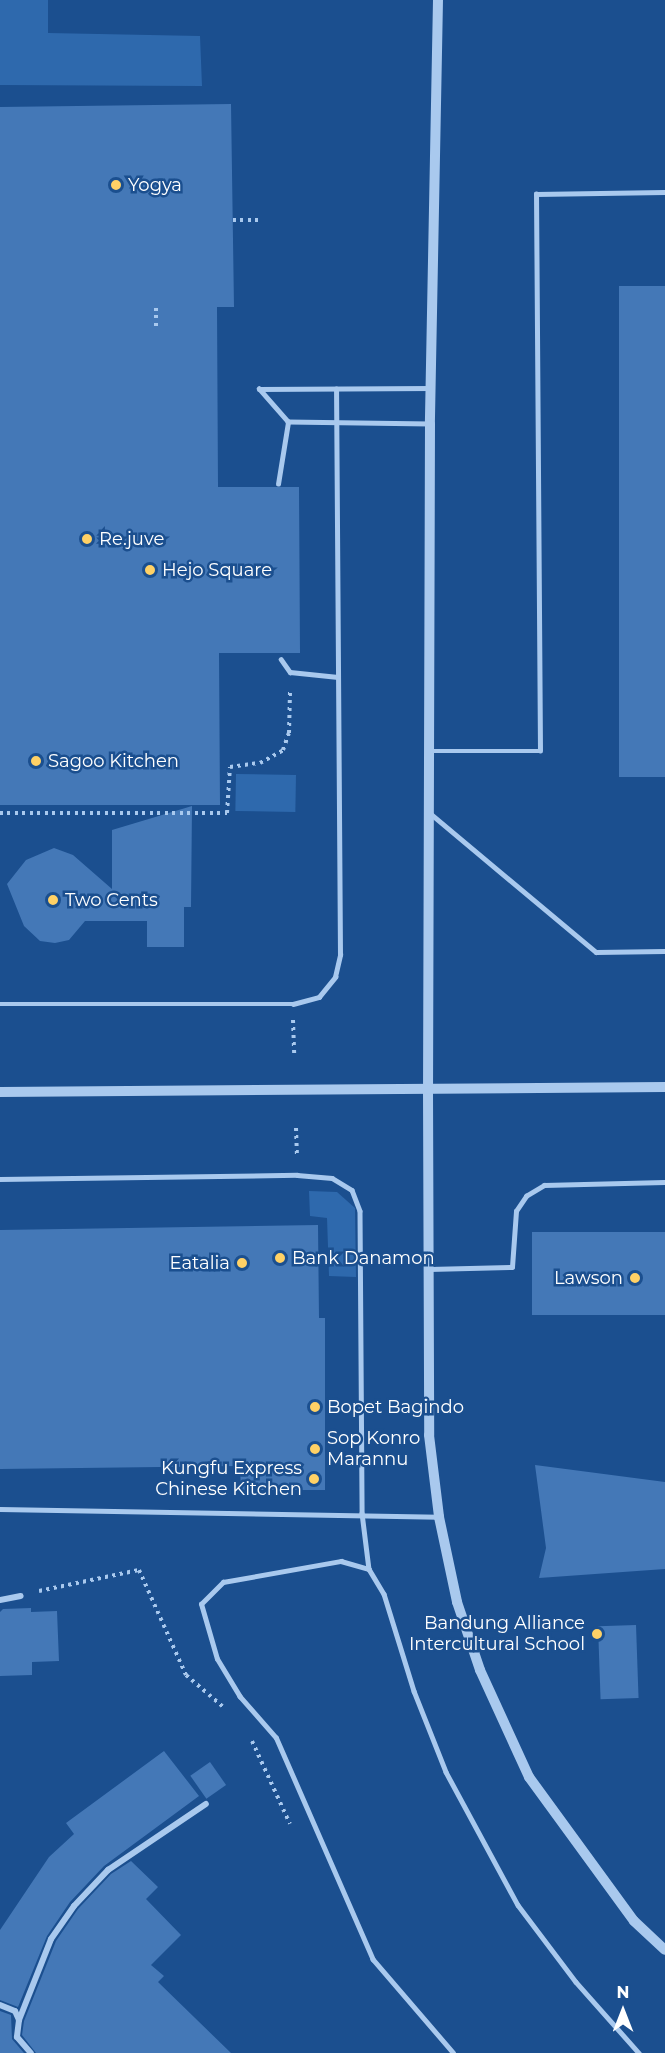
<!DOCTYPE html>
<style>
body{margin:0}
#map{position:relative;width:665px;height:2053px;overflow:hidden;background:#1b4f8f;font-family:Montserrat,sans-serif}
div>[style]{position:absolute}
.green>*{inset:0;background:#2e69ad;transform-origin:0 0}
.building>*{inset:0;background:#4478b7;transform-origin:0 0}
.path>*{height:4px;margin-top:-2px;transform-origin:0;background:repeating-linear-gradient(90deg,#a9c9ee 0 3px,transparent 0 7.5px)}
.service>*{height:4.5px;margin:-2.25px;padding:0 2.25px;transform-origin:2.25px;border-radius:2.25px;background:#a9c9ee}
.minor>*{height:6px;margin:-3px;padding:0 3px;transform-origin:3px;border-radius:3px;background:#a9c9ee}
.tertiary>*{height:10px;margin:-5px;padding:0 5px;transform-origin:5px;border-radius:5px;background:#a9c9ee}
.dots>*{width:16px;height:16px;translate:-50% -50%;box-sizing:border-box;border:3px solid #1b4f8f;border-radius:50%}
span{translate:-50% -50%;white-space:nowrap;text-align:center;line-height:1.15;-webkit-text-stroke:5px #1b4f8f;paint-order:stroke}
.poi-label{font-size:18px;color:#fff}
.left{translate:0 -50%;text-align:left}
.right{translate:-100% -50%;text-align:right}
.north{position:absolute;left:593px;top:1981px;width:60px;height:60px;-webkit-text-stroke:4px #1b4f8f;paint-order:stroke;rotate:0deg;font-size:16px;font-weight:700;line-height:24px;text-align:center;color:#fff}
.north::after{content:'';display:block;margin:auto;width:21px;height:27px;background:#fff;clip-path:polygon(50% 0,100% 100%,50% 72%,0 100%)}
</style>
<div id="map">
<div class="green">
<i style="clip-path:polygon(0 0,48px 0,48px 33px,200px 36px,202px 86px,0 85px)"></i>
<i style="left:236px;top:774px;width:60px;height:37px;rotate:1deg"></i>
<i style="clip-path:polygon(309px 1191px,337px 1192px,355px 1208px,356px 1277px,329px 1276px,327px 1218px,310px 1216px)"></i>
</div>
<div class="building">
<i style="clip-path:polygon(231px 104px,234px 307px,217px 307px,218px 487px,299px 487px,300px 653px,219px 653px,220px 805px,0 805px,0 107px)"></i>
<i style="left:619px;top:286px;width:46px;height:491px"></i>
<i style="clip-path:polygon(192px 806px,191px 907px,184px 907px,184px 947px,147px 947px,147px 921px,85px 921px,69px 940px,55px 943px,40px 941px,24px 926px,7px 884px,26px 860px,54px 848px,73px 855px,112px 889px,112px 830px)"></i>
<i style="clip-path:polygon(318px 1225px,319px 1318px,325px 1318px,325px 1490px,241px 1490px,240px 1466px,0 1469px,0 1230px)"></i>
<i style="left:532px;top:1232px;width:133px;height:83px"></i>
<i style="clip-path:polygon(535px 1465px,665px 1482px,665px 1569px,539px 1578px,546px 1548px)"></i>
<i style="clip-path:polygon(31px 1608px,31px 1612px,57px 1611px,59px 1661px,32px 1662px,32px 1675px,0 1676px,0 1612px,3px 1609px)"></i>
<i style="left:636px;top:1625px;width:73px;height:38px;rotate:88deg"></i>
<i style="clip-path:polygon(164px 1751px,199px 1796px,104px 1866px,70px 1902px,47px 1936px,18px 2007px,0 2000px,0 1930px,49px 1857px,74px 1834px,66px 1823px)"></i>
<i style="left:210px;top:1762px;width:28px;height:24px;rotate:55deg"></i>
<i style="clip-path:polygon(131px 1861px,158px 1887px,146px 1899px,181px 1935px,151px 1965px,164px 1976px,158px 1982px,231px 2053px,36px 2053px,22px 2035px,24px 2021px,56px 1941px,78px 1909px,111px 1874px)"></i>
<i style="clip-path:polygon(0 2011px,11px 2015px,12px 2039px,24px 2053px,0 2053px)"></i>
</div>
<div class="path">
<i style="left:233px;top:220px;width:26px"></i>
<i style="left:156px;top:308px;width:22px;rotate:90deg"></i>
<i style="left:0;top:813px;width:227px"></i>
<i style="left:227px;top:813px;width:46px;rotate:-86.3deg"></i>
<i style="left:230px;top:767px;width:30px;rotate:-8deg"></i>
<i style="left:260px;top:763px;width:26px;rotate:-29deg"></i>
<i style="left:283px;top:750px;width:18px;rotate:-71deg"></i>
<i style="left:289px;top:733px;width:42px;rotate:-88.6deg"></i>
<i style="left:293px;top:1020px;width:33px;rotate:88deg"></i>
<i style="left:296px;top:1128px;width:28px;rotate:88deg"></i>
<i style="left:39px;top:1591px;width:102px;rotate:-11.9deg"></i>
<i style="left:139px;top:1570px;width:115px;rotate:65.9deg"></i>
<i style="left:186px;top:1675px;width:48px;rotate:40.7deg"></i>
<i style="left:252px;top:1741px;width:91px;rotate:65.4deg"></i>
</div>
<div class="service">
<i style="left:430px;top:424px;width:142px;rotate:-179.2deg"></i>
<i style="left:288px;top:422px;width:44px;rotate:-131.3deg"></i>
<i style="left:259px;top:389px;width:172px;rotate:-0.3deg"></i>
<i style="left:278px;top:484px;width:63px;rotate:-80.8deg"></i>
<i style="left:281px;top:659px;width:16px;rotate:55deg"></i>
<i style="left:290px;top:672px;width:48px;rotate:5.9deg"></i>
<i style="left:430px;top:751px;width:110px"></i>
<i style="left:540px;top:751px;width:557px;rotate:-90.41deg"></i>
<i style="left:536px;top:194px;width:129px;rotate:-0.9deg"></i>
<i style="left:431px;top:814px;width:215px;rotate:39.9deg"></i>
<i style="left:596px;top:952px;width:69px;rotate:-0.8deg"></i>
<i style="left:0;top:1004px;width:293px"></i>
<i style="left:293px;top:1004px;width:27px;rotate:-15deg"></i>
<i style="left:319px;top:997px;width:26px;rotate:-51deg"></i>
<i style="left:335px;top:977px;width:23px;rotate:-77deg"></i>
<i style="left:340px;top:955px;width:566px;rotate:-90.4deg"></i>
<i style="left:0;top:1179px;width:297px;rotate:-0.8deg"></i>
<i style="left:297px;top:1175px;width:35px;rotate:5deg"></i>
<i style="left:332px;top:1178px;width:23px;rotate:31deg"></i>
<i style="left:352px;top:1190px;width:22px;rotate:69deg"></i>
<i style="left:360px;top:1211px;width:302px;rotate:89.6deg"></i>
<i style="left:362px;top:1513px;width:56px;rotate:82.9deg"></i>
<i style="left:429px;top:1269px;width:83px;rotate:-1.4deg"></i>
<i style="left:512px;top:1267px;width:56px;rotate:-85.9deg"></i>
<i style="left:516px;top:1211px;width:18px;rotate:-56deg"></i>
<i style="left:526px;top:1196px;width:21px;rotate:-31deg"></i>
<i style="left:544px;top:1185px;width:121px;rotate:-1.4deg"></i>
<i style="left:0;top:1509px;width:438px;rotate:1deg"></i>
<i style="left:453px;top:2053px;width:123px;rotate:-130.7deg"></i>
<i style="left:373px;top:1960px;width:242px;rotate:-113.6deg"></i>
<i style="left:276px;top:1738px;width:55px;rotate:-131.3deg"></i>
<i style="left:240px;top:1697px;width:44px;rotate:-121.2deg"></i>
<i style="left:217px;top:1659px;width:57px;rotate:-106.2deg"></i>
<i style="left:201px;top:1604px;width:31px;rotate:-45deg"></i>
<i style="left:223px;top:1582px;width:120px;rotate:-10.1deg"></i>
<i style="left:341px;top:1561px;width:29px;rotate:16deg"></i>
<i style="left:369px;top:1569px;width:29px;rotate:59deg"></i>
<i style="left:384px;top:1594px;width:102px;rotate:72.8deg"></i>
<i style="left:414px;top:1691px;width:87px;rotate:68.4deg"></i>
<i style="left:446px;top:1772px;width:151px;rotate:61.6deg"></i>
<i style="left:518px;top:1905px;width:96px;rotate:53deg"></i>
<i style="left:576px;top:1982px;width:95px;rotate:48.4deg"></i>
</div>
<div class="minor">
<i style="left:0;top:1600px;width:21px;rotate:-11deg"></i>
<i style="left:0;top:2005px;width:16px;rotate:22deg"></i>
<i style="left:15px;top:2011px;width:10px;rotate:66deg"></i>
<i style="left:19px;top:2020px;width:17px;rotate:97deg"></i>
<i style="left:17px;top:2037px;width:21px;rotate:49deg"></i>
<i style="left:19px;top:2020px;width:87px;rotate:-68.4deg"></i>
<i style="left:51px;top:1939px;width:40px;rotate:-55.1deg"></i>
<i style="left:74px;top:1906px;width:50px;rotate:-46.6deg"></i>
<i style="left:108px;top:1870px;width:118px;rotate:-34deg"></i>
</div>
<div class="tertiary">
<i style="left:438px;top:0;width:424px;rotate:91.1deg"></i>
<i style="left:430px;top:424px;width:666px;rotate:90.17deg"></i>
<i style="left:428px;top:1090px;width:345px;rotate:89.8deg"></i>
<i style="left:429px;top:1435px;width:83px;rotate:83deg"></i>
<i style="left:439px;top:1517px;width:87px;rotate:78deg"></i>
<i style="left:457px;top:1602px;width:72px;rotate:71.3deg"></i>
<i style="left:480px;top:1670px;width:118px;rotate:65.4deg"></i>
<i style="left:529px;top:1777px;width:178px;rotate:53.9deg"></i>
<i style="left:634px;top:1921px;width:42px;rotate:43.1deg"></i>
<i style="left:0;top:1092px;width:665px;rotate:-0.43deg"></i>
</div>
<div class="dots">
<i style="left:116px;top:185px;background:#ffd166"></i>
<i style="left:87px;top:539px;background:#ffd166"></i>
<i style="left:150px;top:570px;background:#ffd166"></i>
<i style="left:36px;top:761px;background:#ffd166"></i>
<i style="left:53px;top:900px;background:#ffd166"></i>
<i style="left:280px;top:1258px;background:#ffd166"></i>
<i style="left:242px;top:1263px;background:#ffd166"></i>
<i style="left:635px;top:1278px;background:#ffd166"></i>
<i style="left:315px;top:1407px;background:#ffd166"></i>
<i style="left:315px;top:1449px;background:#ffd166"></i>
<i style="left:314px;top:1479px;background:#ffd166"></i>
<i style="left:597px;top:1634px;background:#ffd166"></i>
</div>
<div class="poi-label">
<span class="left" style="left:128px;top:185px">Yogya</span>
<span class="left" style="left:99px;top:539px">Re.juve</span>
<span class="left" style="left:162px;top:570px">Hejo Square</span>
<span class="left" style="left:48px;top:761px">Sagoo Kitchen</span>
<span class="left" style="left:65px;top:900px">Two Cents</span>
<span class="left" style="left:292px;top:1258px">Bank Danamon</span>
<span class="right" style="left:230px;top:1263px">Eatalia</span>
<span class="right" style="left:623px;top:1278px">Lawson</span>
<span class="left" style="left:327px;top:1407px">Bopet Bagindo</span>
<span class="left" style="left:327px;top:1449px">Sop Konro<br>Marannu</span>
<span class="right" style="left:302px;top:1479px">Kungfu Express<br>Chinese Kitchen</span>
<span class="right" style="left:585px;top:1634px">Bandung Alliance<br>Intercultural School</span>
</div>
<div class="north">N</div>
</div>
